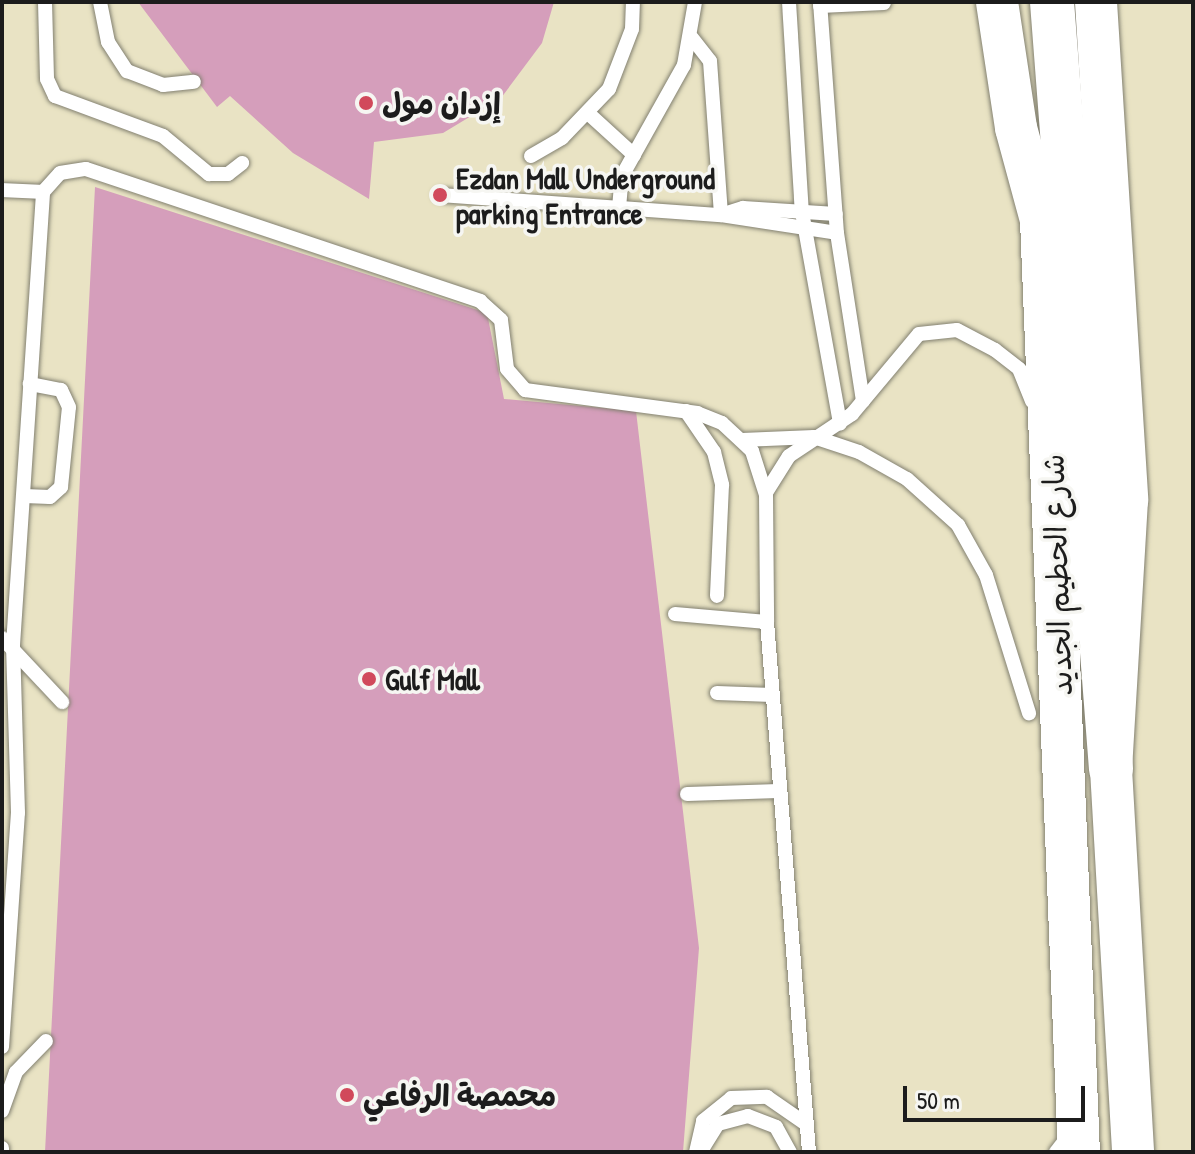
<!DOCTYPE html>
<meta charset="utf-8">
<style>
body{margin:0}
#map{position:relative;width:1195px;height:1154px;overflow:hidden;background:#e9e3c4;font-family:"Patrick Hand","Playpen Sans Arabic",sans-serif}
div>[style]{position:absolute}
.building>*{inset:0;background:#d59ebb}
.roads{filter:drop-shadow(0 0 2px #828070) drop-shadow(0 0 2px #828070)}
.service>*{height:14px;margin:-7px;padding:0 7px;transform-origin:7px;border-radius:7px;background:#fff}
.primary>*{height:42px;margin:-21px;padding:0 21px;transform-origin:21px;border-radius:21px;background:#fff}
.motorway>*{height:44px;margin:-22px;padding:0 22px;transform-origin:22px;border-radius:22px;background:#fff}
.dots>*{width:22px;height:22px;translate:-50% -50%;box-sizing:border-box;border:4px solid #f6f6f2;border-radius:50%}
span{translate:-50% -50%;white-space:nowrap;text-align:center;line-height:1.15;-webkit-text-stroke:7px #f6f6f2;paint-order:stroke}
.poi-label{font-size:30px;color:#1c1c1c;font-weight:700}
.left{translate:0 -50%;text-align:left}
.street-label{font-size:30px;color:#1c1c1c}
.frame{position:absolute;inset:0;border:4px solid #1c1c1c;pointer-events:none}
.scale{position:absolute;left:903px;top:1086px;width:182px;height:36px;box-sizing:border-box;border:4px solid #1c1c1c;border-top:0;padding-left:10px;font-size:24px;line-height:28px;white-space:nowrap;color:#1c1c1c;-webkit-text-stroke:6px #f6f6f2;paint-order:stroke}
</style>
<div id="map">
<div class="building">
<i style="clip-path:polygon(138px 2px,554px 2px,542px 43px,501px 98px,443px 133px,374px 142px,369px 199px,293px 153px,230px 96px,217px 107px)"></i>
<i style="clip-path:polygon(95px 187px,487px 313px,504px 399px,636px 411px,699px 948px,683px 1152px,45px 1152px)"></i>
</div>
<div class="roads">
<div class="service">
<i style="left:45px;top:2px;width:77px;rotate:88.5deg"></i>
<i style="left:47px;top:79px;width:19px;rotate:65deg"></i>
<i style="left:55px;top:96px;width:115px;rotate:20.3deg"></i>
<i style="left:163px;top:136px;width:60px;rotate:39.6deg"></i>
<i style="left:209px;top:174px;width:19px"></i>
<i style="left:228px;top:174px;width:18px;rotate:-38deg"></i>
<i style="left:100px;top:2px;width:41px;rotate:78.7deg"></i>
<i style="left:108px;top:42px;width:35px;rotate:57deg"></i>
<i style="left:127px;top:71px;width:39px;rotate:21deg"></i>
<i style="left:163px;top:85px;width:31px;rotate:-6deg"></i>
<i style="left:789px;top:2px;width:210px;rotate:86.5deg"></i>
<i style="left:802px;top:212px;width:215px;rotate:79.8deg"></i>
<i style="left:820px;top:2px;width:232px;rotate:85.8deg"></i>
<i style="left:837px;top:233px;width:170px;rotate:81.2deg"></i>
<i style="left:820px;top:6px;width:64px;rotate:-2.7deg"></i>
<i style="left:692px;top:38px;width:29px;rotate:52deg"></i>
<i style="left:710px;top:61px;width:154px;rotate:85.9deg"></i>
<i style="left:589px;top:114px;width:61px;rotate:42.3deg"></i>
<i style="left:531px;top:156px;width:36px;rotate:-30deg"></i>
<i style="left:562px;top:138px;width:68px;rotate:-46.2deg"></i>
<i style="left:609px;top:89px;width:64px;rotate:-69deg"></i>
<i style="left:632px;top:29px;width:27px;rotate:-88deg"></i>
<i style="left:2px;top:190px;width:41px;rotate:2.8deg"></i>
<i style="left:440px;top:195px;width:282px;rotate:4.1deg"></i>
<i style="left:721px;top:215px;width:117px;rotate:8.8deg"></i>
<i style="left:619px;top:208px;width:32px;rotate:-85deg"></i>
<i style="left:622px;top:176px;width:127px;rotate:-60.8deg"></i>
<i style="left:684px;top:65px;width:64px;rotate:-80.1deg"></i>
<i style="left:721px;top:215px;width:23px;rotate:-18deg"></i>
<i style="left:743px;top:208px;width:93px;rotate:3.7deg"></i>
<i style="left:686px;top:411px;width:50px;rotate:55.7deg"></i>
<i style="left:714px;top:452px;width:34px;rotate:76deg"></i>
<i style="left:722px;top:485px;width:111px;rotate:92.6deg"></i>
<i style="left:742px;top:440px;width:72px;rotate:-2.4deg"></i>
<i style="left:814px;top:437px;width:47px;rotate:18.4deg"></i>
<i style="left:859px;top:452px;width:55px;rotate:29.4deg"></i>
<i style="left:907px;top:479px;width:69px;rotate:42deg"></i>
<i style="left:958px;top:525px;width:57px;rotate:60.8deg"></i>
<i style="left:986px;top:575px;width:145px;rotate:72.7deg"></i>
<i style="left:767px;top:491px;width:41px;rotate:-57.8deg"></i>
<i style="left:789px;top:456px;width:76px;rotate:-33.7deg"></i>
<i style="left:852px;top:414px;width:104px;rotate:-50.1deg"></i>
<i style="left:919px;top:334px;width:38px;rotate:-6deg"></i>
<i style="left:957px;top:330px;width:43px;rotate:27.8deg"></i>
<i style="left:995px;top:350px;width:31px;rotate:38deg"></i>
<i style="left:1019px;top:369px;width:35px;rotate:68deg"></i>
<i style="left:24px;top:496px;width:26px;rotate:2deg"></i>
<i style="left:50px;top:497px;width:15px;rotate:-42deg"></i>
<i style="left:61px;top:487px;width:80px;rotate:-84.3deg"></i>
<i style="left:69px;top:407px;width:19px;rotate:-115deg"></i>
<i style="left:61px;top:390px;width:32px;rotate:-169deg"></i>
<i style="left:675px;top:614px;width:92px;rotate:5deg"></i>
<i style="left:2px;top:638px;width:88px;rotate:46.8deg"></i>
<i style="left:717px;top:693px;width:55px;rotate:2.1deg"></i>
<i style="left:687px;top:794px;width:92px;rotate:-1.9deg"></i>
<i style="left:2px;top:1047px;width:235px;rotate:-86.1deg"></i>
<i style="left:18px;top:813px;width:168px;rotate:-91.7deg"></i>
<i style="left:13px;top:645px;width:454px;rotate:-86.2deg"></i>
<i style="left:43px;top:192px;width:25px;rotate:-48deg"></i>
<i style="left:60px;top:173px;width:26px;rotate:-9deg"></i>
<i style="left:86px;top:169px;width:416px;rotate:18.5deg"></i>
<i style="left:480px;top:301px;width:28px;rotate:42deg"></i>
<i style="left:501px;top:320px;width:49px;rotate:83deg"></i>
<i style="left:507px;top:369px;width:28px;rotate:49deg"></i>
<i style="left:525px;top:390px;width:174px;rotate:7.6deg"></i>
<i style="left:697px;top:413px;width:27px;rotate:22deg"></i>
<i style="left:722px;top:423px;width:41px;rotate:43deg"></i>
<i style="left:752px;top:451px;width:46px;rotate:72.3deg"></i>
<i style="left:766px;top:495px;width:127px;rotate:89.5deg"></i>
<i style="left:767px;top:622px;width:532px;rotate:85.47deg"></i>
<i style="left:2px;top:1111px;width:41px;rotate:-70.3deg"></i>
<i style="left:16px;top:1072px;width:43px;rotate:-45.9deg"></i>
<i style="left:2px;top:1148px;width:4px;rotate:90deg"></i>
<i style="left:701px;top:1151px;width:32px;rotate:-58deg"></i>
<i style="left:718px;top:1124px;width:31px;rotate:-15deg"></i>
<i style="left:748px;top:1116px;width:30px;rotate:21deg"></i>
<i style="left:776px;top:1127px;width:29px;rotate:61deg"></i>
<i style="left:696px;top:1152px;width:32px;rotate:-77deg"></i>
<i style="left:703px;top:1121px;width:36px;rotate:-39deg"></i>
<i style="left:731px;top:1098px;width:36px;rotate:-2deg"></i>
<i style="left:767px;top:1097px;width:47px;rotate:34.7deg"></i>
<i style="left:1056px;top:1152px;width:23px;rotate:-52deg"></i>
</div>
<div class="primary">
<i style="left:997px;top:2px;width:127px;rotate:81.4deg"></i>
<i style="left:1016px;top:128px;width:95px;rotate:74.8deg"></i>
<i style="left:1041px;top:220px;width:933px;rotate:87.67deg"></i>
<i style="left:1096px;top:2px;width:499px;rotate:86.4deg"></i>
<i style="left:1127px;top:500px;width:269px;rotate:93.4deg"></i>
<i style="left:1111px;top:769px;width:384px;rotate:86.7deg"></i>
</div>
<div class="motorway">
<i style="left:1052px;top:2px;width:769px;rotate:85.6deg"></i>
</div>
</div>
<div class="dots">
<i style="left:366px;top:103px;background:#d1495b"></i>
<i style="left:440px;top:195px;background:#d1495b"></i>
<i style="left:369px;top:679px;background:#d1495b"></i>
<i style="left:347px;top:1095px;background:#d1495b"></i>
</div>
<div class="poi-label">
<span class="left" style="left:382px;top:103px">إزدان مول</span>
<span class="left" style="left:456px;top:195px">Ezdan Mall Underground<br>parking Entrance</span>
<span class="left" style="left:385px;top:679px">Gulf Mall</span>
<span class="left" style="left:363px;top:1095px">محمصة الرفاعي</span>
</div>
<div class="street-label">
<span style="left:1057px;top:575px;rotate:-92deg">شارع الحطيم الجديد</span>
</div>
<div class="frame"></div>
<div class="scale">50 m</div>
</div>
